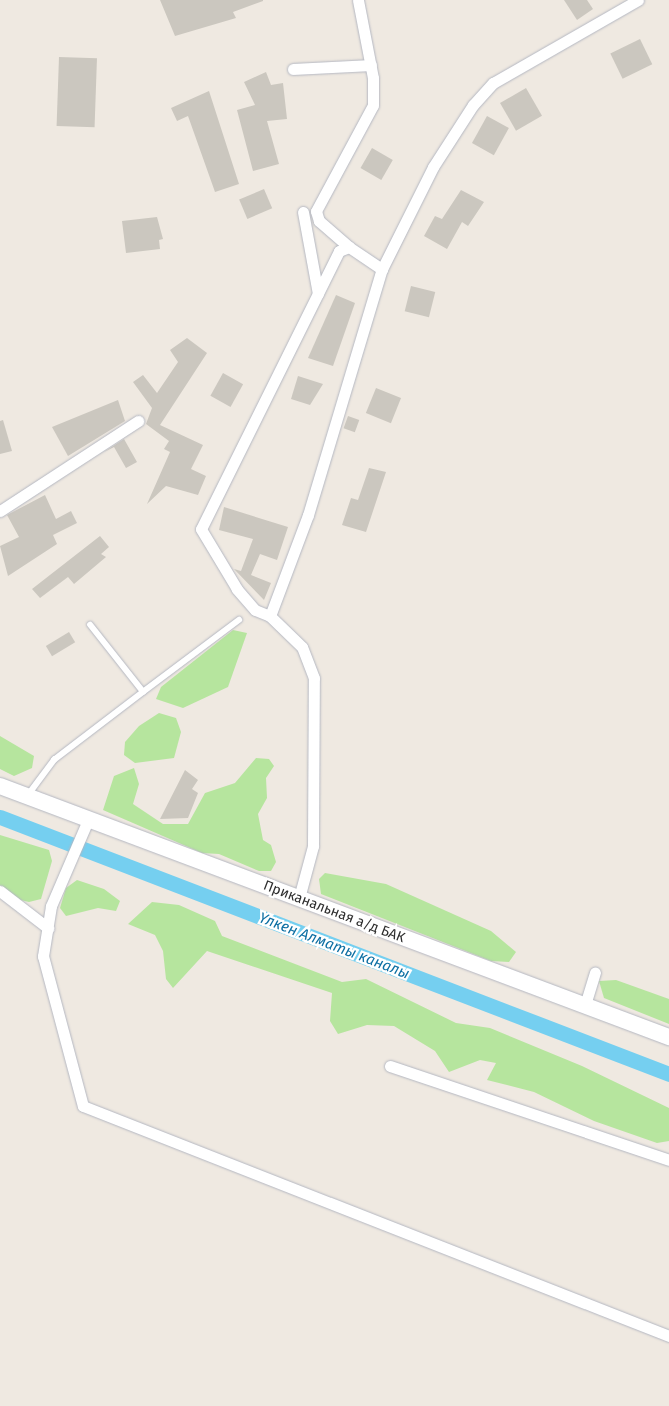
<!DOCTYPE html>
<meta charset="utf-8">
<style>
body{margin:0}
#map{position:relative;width:669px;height:1406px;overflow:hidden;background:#efe9e1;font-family:"Fira Sans",sans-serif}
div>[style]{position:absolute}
.green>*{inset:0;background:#b6e59e}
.canal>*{height:15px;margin:-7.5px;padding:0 7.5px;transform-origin:7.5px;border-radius:7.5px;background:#75cff0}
.building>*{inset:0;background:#cbc7bf;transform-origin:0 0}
.roads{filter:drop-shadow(0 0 1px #b4b7c1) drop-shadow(0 0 1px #b4b7c1)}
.service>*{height:5.5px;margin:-2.75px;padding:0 2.75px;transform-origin:2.75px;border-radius:2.75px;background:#fff}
.minor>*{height:11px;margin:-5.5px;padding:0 5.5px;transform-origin:5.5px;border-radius:5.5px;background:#fff}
.secondary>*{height:16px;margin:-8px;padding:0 8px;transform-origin:8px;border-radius:8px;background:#fff}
span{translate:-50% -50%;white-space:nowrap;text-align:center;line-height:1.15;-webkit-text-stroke:4.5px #fff;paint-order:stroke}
.street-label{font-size:14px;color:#2e2e2e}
.water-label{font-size:15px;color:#0d6fa3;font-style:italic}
</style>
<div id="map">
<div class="green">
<i style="clip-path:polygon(233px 630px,247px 633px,228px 687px,183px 708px,156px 699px,161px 687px)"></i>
<i style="clip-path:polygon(159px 713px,176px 718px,181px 732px,174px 758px,135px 763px,124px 755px,125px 742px,139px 726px)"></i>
<i style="clip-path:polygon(0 736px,34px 756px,32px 768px,14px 776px,0 769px)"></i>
<i style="clip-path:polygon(256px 758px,269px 759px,274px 766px,266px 778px,267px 798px,258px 814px,263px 840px,271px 845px,276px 862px,271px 871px,259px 871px,219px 854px,202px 853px,103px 810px,114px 776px,134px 768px,139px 784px,133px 804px,163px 824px,188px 824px,205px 793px,235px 783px)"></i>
<i style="clip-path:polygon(0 835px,49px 850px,52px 861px,41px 899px,29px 902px,16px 899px,0 886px)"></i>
<i style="clip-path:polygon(325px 873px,386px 884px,491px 931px,516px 952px,509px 962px,491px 961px,321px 894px,319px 879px)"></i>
<i style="clip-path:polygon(77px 880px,104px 889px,120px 901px,116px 911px,98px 908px,66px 916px,60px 908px,66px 888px)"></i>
<i style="clip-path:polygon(152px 902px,179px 905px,215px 921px,222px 936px,342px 982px,366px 979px,456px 1023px,490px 1028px,582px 1066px,669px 1108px,669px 1141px,657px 1143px,594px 1121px,534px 1092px,487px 1080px,496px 1063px,480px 1060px,449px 1072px,435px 1051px,394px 1026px,367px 1025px,338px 1034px,330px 1021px,332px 993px,207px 951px,173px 988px,166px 979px,163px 951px,155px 935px,128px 924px)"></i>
<i style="clip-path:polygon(616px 980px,669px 999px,669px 1024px,604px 998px,599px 981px)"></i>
</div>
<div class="canal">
<i style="left:0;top:817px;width:717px;rotate:21.01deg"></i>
</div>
<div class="building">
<i style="clip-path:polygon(160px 0,263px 0,263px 1px,233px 12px,236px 18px,175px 36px)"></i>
<i style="clip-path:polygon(564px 0,587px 0,593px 9px,577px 20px)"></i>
<i style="left:640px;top:39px;width:28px;height:33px;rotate:64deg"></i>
<i style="left:59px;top:57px;width:38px;height:69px;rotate:2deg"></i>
<i style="clip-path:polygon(266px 72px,271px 85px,283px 83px,287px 119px,267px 121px,279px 164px,253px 171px,237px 110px,255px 105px,244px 82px)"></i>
<i style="left:526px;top:88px;width:32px;height:30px;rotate:60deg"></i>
<i style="clip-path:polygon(209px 91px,239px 184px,215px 192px,188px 116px,177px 121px,171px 108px)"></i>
<i style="left:487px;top:116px;width:25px;height:31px;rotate:29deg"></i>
<i style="left:372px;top:148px;width:24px;height:23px;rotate:30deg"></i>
<i style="left:264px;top:189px;width:21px;height:27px;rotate:67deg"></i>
<i style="clip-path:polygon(461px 190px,484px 202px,468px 226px,462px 222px,447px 249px,424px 236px,435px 216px,442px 219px)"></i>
<i style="clip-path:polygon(157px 217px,163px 239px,159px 240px,160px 249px,126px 253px,122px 221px)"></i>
<i style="left:411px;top:286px;width:25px;height:26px;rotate:14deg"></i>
<i style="clip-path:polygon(336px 295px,355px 303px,333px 366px,308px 358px)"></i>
<i style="clip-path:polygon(187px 338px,207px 353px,160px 425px,203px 445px,191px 469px,206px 476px,198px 495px,166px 486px,147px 504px,170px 452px,164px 449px,169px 441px,146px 424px,152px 408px,133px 382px,143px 375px,157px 393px,178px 362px,170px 350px)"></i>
<i style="left:223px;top:373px;width:23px;height:26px;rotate:29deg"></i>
<i style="clip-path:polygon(298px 376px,323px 384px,310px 405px,291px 399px)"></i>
<i style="left:376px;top:388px;width:27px;height:27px;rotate:22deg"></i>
<i style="clip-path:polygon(118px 400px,125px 421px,68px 456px,52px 427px)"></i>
<i style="left:348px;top:416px;width:12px;height:13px;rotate:20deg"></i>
<i style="clip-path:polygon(3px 420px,12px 451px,0 454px,0 421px)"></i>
<i style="clip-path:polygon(124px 439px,137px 462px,126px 468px,114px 447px,104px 452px)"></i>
<i style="clip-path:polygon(369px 468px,386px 472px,366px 532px,342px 525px,351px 498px,358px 500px)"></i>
<i style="clip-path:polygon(45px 495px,56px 519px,71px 511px,77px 523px,53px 535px,57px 544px,8px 576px,0 546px,19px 537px,7px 515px)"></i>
<i style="clip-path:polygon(224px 507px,288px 527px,277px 560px,260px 554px,251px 575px,271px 583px,264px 600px,234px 569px,241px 571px,253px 539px,219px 530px)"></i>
<i style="clip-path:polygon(100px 536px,109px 547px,101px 554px,106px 557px,74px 584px,68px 577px,40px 598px,32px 589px)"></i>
<i style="left:69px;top:632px;width:12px;height:27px;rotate:59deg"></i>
<i style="clip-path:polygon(185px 770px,198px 780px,192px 789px,198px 793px,188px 818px,160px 819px)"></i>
</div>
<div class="roads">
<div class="service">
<i style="left:143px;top:692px;width:120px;rotate:-36.9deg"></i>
<i style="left:28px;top:795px;width:44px;rotate:-53.4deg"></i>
<i style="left:54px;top:760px;width:112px;rotate:-37.4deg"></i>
<i style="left:143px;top:692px;width:85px;rotate:-128.3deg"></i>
</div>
<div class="minor">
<i style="left:293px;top:69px;width:78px;rotate:-2.9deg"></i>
<i style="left:303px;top:212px;width:83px;rotate:79.6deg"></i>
<i style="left:349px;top:247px;width:40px;rotate:-139deg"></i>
<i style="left:319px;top:221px;width:10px;rotate:-107deg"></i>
<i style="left:316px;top:211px;width:120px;rotate:-61.7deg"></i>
<i style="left:373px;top:105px;width:27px;rotate:-90deg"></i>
<i style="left:373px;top:78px;width:79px;rotate:-100.9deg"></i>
<i style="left:0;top:511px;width:165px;rotate:-33.1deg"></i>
<i style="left:270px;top:616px;width:16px;rotate:-158deg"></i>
<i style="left:255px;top:610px;width:28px;rotate:-131deg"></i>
<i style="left:237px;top:589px;width:70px;rotate:-121deg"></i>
<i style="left:201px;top:529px;width:310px;rotate:-63.6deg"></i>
<i style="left:339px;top:251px;width:11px;rotate:-22deg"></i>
<i style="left:349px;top:247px;width:40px;rotate:34deg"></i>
<i style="left:88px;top:820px;width:94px;rotate:113.3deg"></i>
<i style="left:51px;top:906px;width:51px;rotate:99.1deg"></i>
<i style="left:43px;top:956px;width:155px;rotate:75.1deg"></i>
<i style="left:83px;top:1106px;width:630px;rotate:21.43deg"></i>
<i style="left:0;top:891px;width:61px;rotate:37.6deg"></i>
<i style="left:299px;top:898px;width:54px;rotate:-74.9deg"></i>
<i style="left:313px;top:846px;width:168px;rotate:-89.7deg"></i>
<i style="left:314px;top:678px;width:33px;rotate:-111deg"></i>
<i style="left:302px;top:647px;width:45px;rotate:-135.9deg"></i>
<i style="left:270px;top:616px;width:108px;rotate:-69.4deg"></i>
<i style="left:308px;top:515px;width:257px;rotate:-73.3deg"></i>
<i style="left:382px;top:269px;width:114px;rotate:-63.4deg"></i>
<i style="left:433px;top:167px;width:74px;rotate:-57.2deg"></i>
<i style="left:473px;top:105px;width:30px;rotate:-48deg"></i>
<i style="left:493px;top:83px;width:167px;rotate:-29.8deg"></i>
<i style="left:585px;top:1005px;width:34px;rotate:-73deg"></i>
<i style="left:390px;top:1066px;width:294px;rotate:18.6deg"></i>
</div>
<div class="secondary">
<i style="left:0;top:786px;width:715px;rotate:20.57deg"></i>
</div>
</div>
<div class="street-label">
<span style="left:334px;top:912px;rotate:21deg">Приканальная а/д БАК</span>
</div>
<div class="water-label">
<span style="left:334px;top:946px;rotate:21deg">Үлкен Алматы каналы</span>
</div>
</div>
